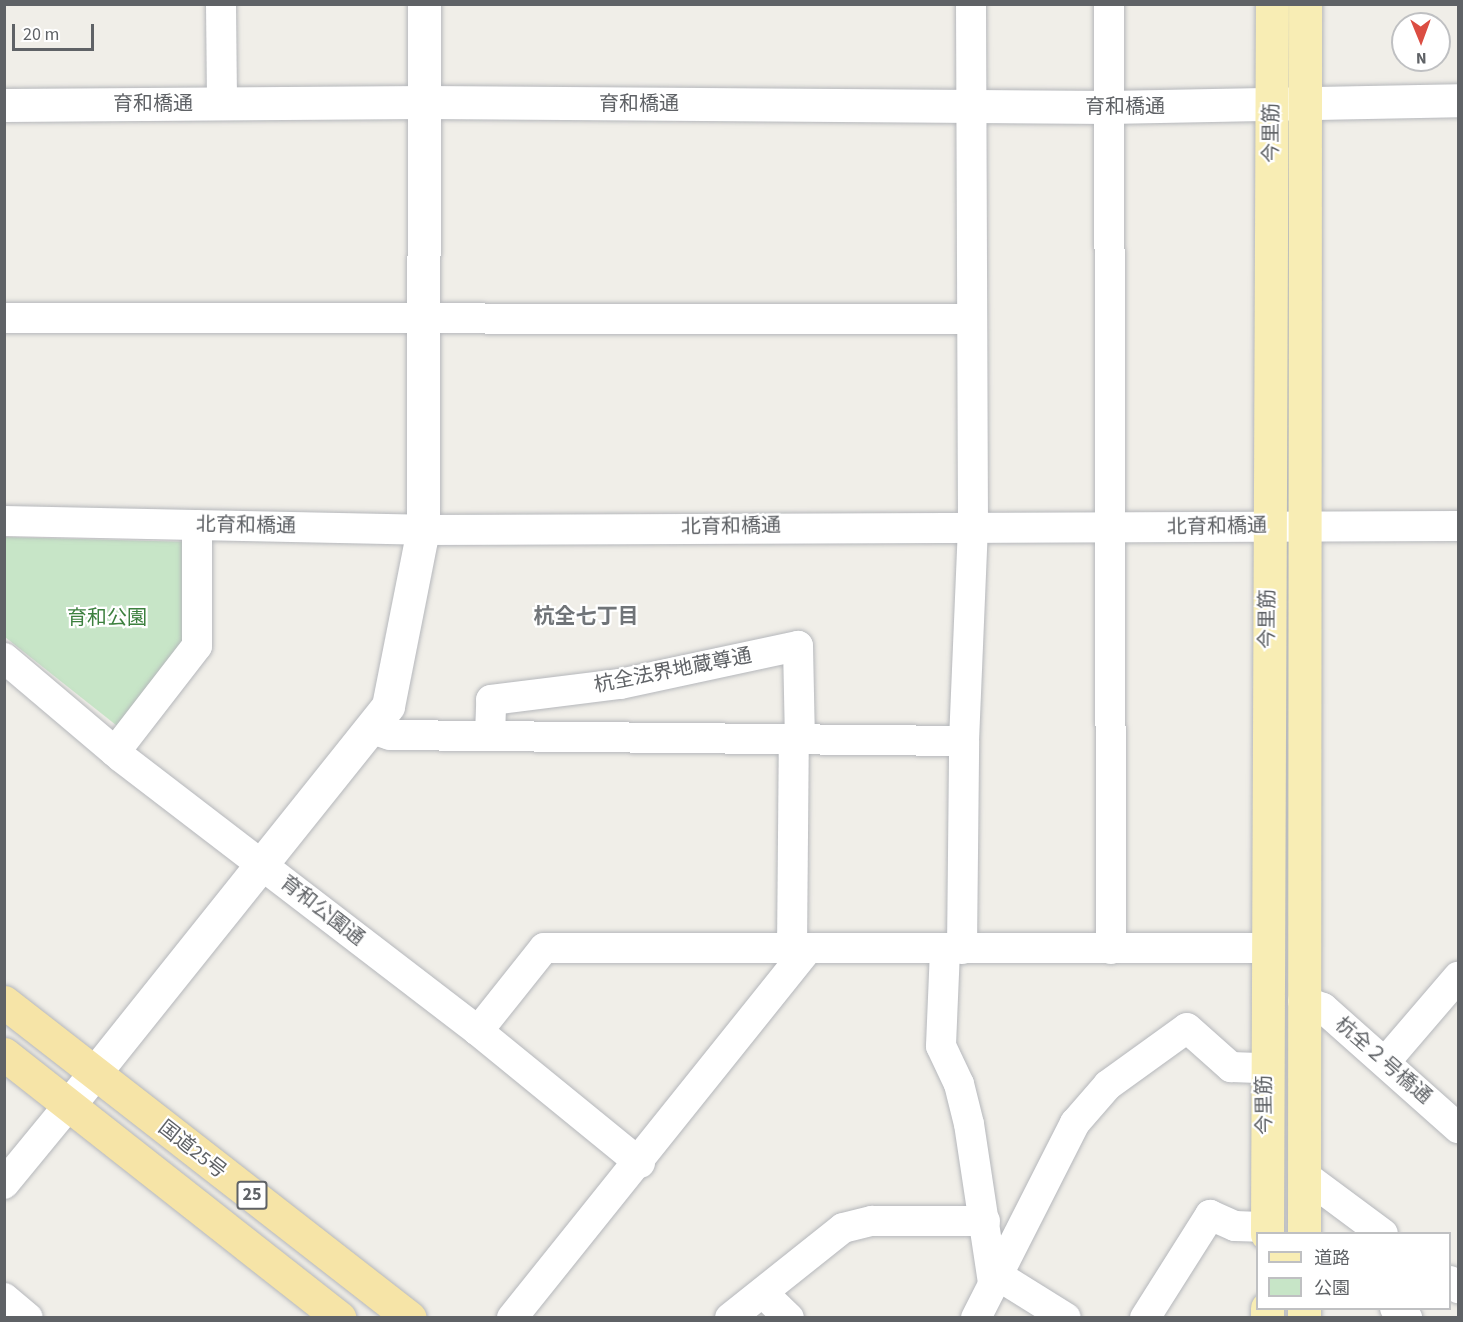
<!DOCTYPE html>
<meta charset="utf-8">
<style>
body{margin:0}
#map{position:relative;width:1463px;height:1322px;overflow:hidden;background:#f0eee8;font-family:"Source Sans 3","Noto Sans JP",sans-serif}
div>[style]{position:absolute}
.green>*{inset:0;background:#c7e5c7}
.roads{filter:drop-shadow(0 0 2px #b5b7bb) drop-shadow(0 0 2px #b5b7bb)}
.minor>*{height:30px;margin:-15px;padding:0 15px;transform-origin:15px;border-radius:15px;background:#fff}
.tertiary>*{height:33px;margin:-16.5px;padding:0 16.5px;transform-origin:16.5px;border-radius:16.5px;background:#fff}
.primary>*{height:33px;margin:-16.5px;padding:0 16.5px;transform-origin:16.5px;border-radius:16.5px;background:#f8edb4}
.trunk>*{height:33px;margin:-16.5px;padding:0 16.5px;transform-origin:16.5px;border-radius:16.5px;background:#f6e4a7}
span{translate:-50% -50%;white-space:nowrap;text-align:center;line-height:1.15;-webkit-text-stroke:4.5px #fff;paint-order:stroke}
.shield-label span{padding:2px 4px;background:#fff;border:2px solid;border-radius:4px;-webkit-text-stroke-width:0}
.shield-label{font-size:18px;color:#5f6266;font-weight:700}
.street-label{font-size:20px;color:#5f6266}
.park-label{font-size:20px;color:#3d803f}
.neighbourhood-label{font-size:21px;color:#707478;font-weight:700}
.frame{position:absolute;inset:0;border:6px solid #5f6266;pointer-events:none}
.legend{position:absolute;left:1256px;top:1232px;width:195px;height:78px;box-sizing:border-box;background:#fff;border:2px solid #bfc0c2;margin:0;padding:8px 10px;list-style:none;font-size:18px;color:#5f6266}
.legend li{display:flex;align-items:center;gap:12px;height:30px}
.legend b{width:30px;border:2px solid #bfc0c2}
.north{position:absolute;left:1391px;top:12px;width:60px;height:60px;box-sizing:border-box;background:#fff;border:2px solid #bfc0c2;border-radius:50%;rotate:179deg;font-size:16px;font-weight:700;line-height:24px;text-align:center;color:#5f6266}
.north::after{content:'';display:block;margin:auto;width:21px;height:27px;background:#db4d42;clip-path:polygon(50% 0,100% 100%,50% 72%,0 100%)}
.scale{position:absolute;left:12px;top:24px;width:82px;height:27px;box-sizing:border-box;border:3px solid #5f6266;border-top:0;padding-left:8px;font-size:18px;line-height:21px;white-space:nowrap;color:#5f6266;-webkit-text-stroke:4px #fff;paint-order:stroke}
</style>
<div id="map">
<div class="green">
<i style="clip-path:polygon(4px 537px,191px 542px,189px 642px,121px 729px,5px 637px)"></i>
</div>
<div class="roads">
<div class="minor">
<i style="left:221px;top:4px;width:99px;rotate:89.4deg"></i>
<i style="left:1109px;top:4px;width:945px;rotate:89.88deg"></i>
<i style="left:4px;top:318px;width:968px;rotate:0.06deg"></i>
<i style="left:4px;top:521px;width:419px;rotate:1.2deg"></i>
<i style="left:423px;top:530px;width:1035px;rotate:-0.22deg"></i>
<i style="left:4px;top:658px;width:153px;rotate:40.2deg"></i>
<i style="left:121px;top:757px;width:450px;rotate:37.5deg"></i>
<i style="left:478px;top:1031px;width:209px;rotate:39.2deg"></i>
<i style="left:372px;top:729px;width:19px;rotate:18deg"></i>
<i style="left:390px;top:735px;width:574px;rotate:0.6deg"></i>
<i style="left:490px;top:736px;width:36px;rotate:-88deg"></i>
<i style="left:491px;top:700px;width:130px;rotate:-7.1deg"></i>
<i style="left:620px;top:684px;width:182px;rotate:-12.1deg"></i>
<i style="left:798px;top:646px;width:93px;rotate:88.8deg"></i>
<i style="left:115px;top:752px;width:134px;rotate:-52.3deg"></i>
<i style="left:197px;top:646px;width:121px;rotate:-90deg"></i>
<i style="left:962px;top:949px;width:208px;rotate:-89.4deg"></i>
<i style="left:964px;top:741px;width:216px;rotate:-87.6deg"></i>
<i style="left:973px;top:525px;width:521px;rotate:-90.22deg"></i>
<i style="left:792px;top:950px;width:211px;rotate:-89.5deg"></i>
<i style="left:945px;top:950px;width:96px;rotate:92.4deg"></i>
<i style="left:941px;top:1046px;width:42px;rotate:64.7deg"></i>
<i style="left:959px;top:1084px;width:41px;rotate:76deg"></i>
<i style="left:969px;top:1124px;width:161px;rotate:81.4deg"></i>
<i style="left:1303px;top:1001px;width:21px;rotate:19deg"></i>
<i style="left:1323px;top:1008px;width:181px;rotate:41.6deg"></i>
<i style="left:478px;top:1031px;width:106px;rotate:-51.5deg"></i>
<i style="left:544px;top:948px;width:721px"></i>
<i style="left:1386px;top:1061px;width:111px;rotate:-49.4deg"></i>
<i style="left:1305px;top:1176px;width:97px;rotate:36.6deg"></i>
<i style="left:4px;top:1184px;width:102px;rotate:-50.6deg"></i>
<i style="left:997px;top:1275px;width:81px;rotate:31.9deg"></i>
<i style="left:1450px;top:1281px;width:11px;rotate:41deg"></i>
<i style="left:763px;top:1293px;width:36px;rotate:44deg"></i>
<i style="left:4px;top:1298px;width:31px;rotate:40deg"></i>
<i style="left:1395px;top:1308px;width:16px;rotate:40deg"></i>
<i style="left:512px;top:1318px;width:472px;rotate:-51.3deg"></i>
<i style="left:730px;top:1318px;width:144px;rotate:-38.5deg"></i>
<i style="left:843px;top:1228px;width:30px;rotate:-14deg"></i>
<i style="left:872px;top:1221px;width:113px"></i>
<i style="left:976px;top:1318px;width:219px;rotate:-63.1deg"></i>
<i style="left:1075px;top:1123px;width:50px;rotate:-49deg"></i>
<i style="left:1108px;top:1085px;width:97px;rotate:-35.8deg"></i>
<i style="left:1187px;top:1028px;width:59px;rotate:41.6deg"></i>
<i style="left:1231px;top:1067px;width:34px;rotate:2deg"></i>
<i style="left:1145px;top:1318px;width:122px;rotate:-57.7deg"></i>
<i style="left:1210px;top:1215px;width:27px;rotate:24deg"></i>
<i style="left:1235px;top:1226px;width:32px;rotate:2deg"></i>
</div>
<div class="tertiary">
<i style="left:4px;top:105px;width:421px;rotate:-0.4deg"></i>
<i style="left:425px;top:102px;width:683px;rotate:0.42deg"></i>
<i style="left:1108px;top:107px;width:350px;rotate:-1.1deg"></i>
<i style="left:69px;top:1105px;width:511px;rotate:-51.36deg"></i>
<i style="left:388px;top:706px;width:179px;rotate:-78.8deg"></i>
<i style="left:423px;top:530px;width:526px;rotate:-89.89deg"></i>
</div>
<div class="primary">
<i style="left:1267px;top:1234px;width:1230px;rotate:-89.77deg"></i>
<i style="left:1304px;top:1234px;width:1230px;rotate:-89.95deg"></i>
<i style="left:1267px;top:1308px;width:10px;rotate:90deg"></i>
<i style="left:1304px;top:1308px;width:10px;rotate:90deg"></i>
</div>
<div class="trunk">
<i style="left:4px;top:1002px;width:514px;rotate:37.89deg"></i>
<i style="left:4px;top:1054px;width:427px;rotate:38.2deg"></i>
</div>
</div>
<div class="shield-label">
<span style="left:252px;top:1195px">25</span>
</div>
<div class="street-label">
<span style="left:153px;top:104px">育和橋通</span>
<span style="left:639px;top:104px">育和橋通</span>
<span style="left:1125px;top:107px">育和橋通</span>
<span style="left:1272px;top:133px;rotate:-90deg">今里筋</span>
<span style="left:246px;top:526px;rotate:1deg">北育和橋通</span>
<span style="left:731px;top:527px;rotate:-1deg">北育和橋通</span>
<span style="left:1217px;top:527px;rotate:-1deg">北育和橋通</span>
<span style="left:1268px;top:619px;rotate:-90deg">今里筋</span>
<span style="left:673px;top:671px;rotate:-11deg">杭全法界地蔵尊通</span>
<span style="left:322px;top:911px;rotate:38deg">育和公園通</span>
<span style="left:1383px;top:1061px;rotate:41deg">杭全２号橋通</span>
<span style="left:1265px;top:1105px;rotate:-91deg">今里筋</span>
<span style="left:192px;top:1150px;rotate:38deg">国道25号</span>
</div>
<div class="park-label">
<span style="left:107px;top:618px">育和公園</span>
</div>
<div class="neighbourhood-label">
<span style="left:586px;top:616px">杭全七丁目</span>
</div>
<div class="frame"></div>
<ul class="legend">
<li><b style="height:8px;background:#f8edb4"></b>道路</li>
<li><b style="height:16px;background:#c7e5c7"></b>公園</li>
</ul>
<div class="north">N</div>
<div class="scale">20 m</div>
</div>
